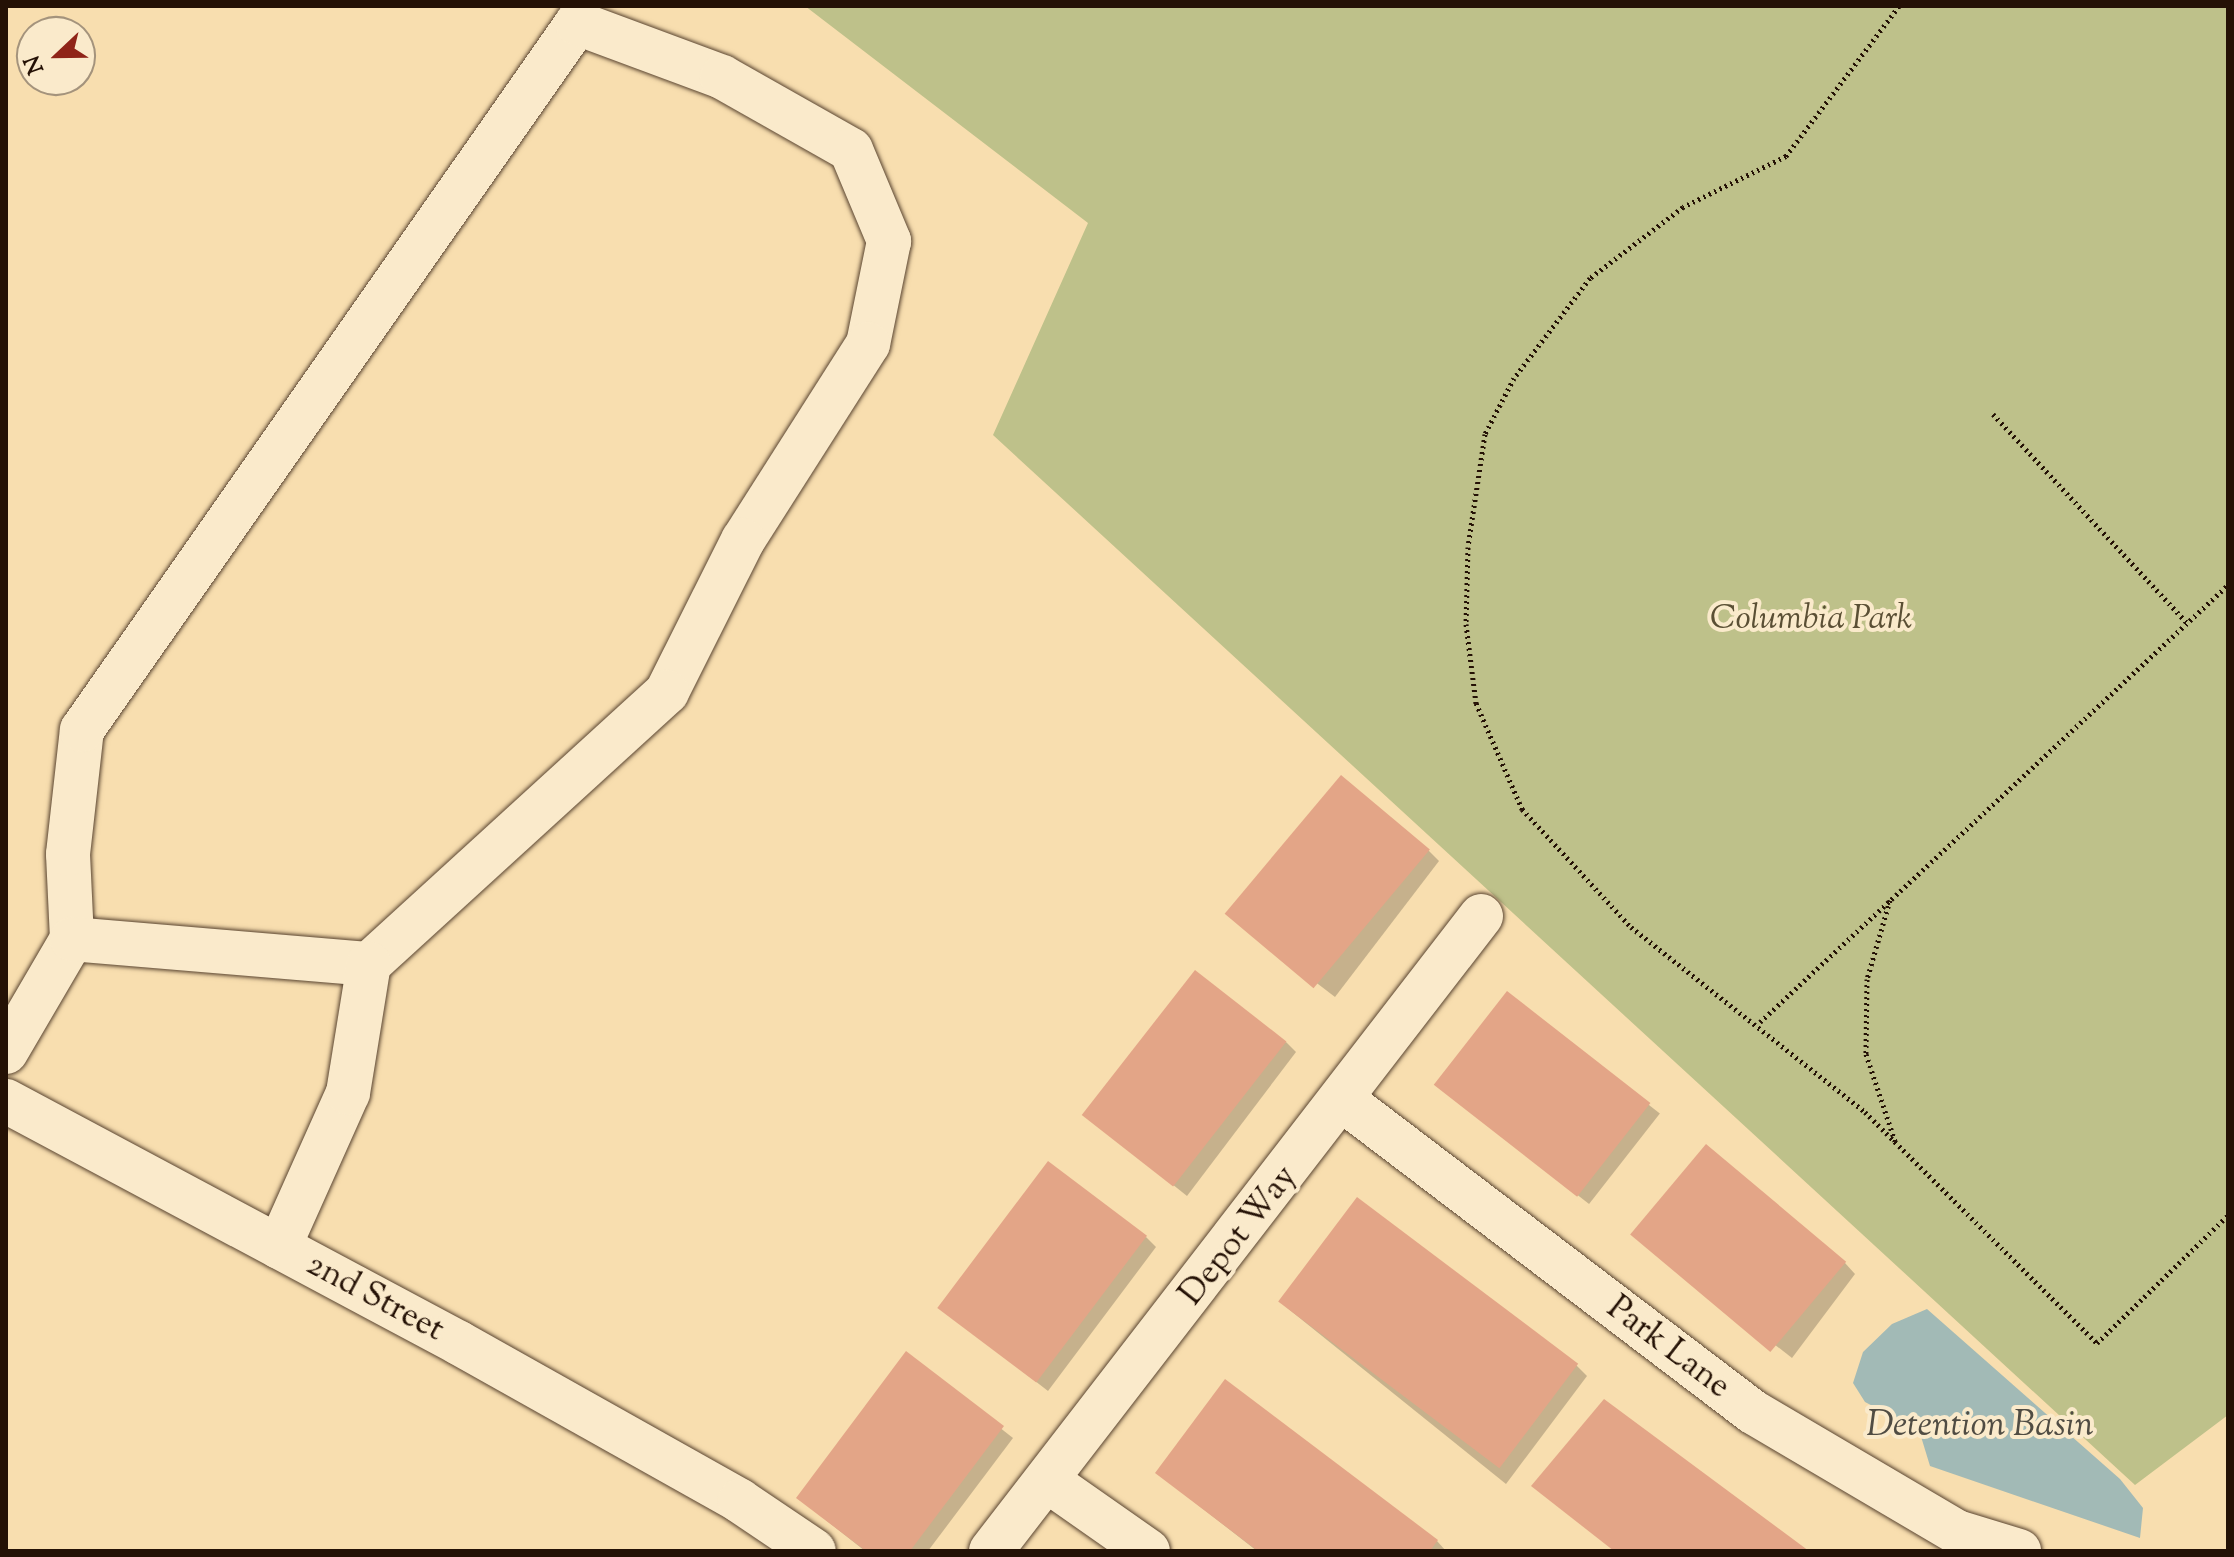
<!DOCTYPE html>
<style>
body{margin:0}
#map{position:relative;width:2234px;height:1557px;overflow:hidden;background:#f8deaf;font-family:"Sorts Mill Goudy",serif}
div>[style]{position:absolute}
.green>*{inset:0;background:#bec18a}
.water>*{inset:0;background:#a2bab6}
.shadow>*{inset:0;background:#0003;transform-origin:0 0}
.building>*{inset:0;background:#e3a587;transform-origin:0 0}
.path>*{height:5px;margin-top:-2.5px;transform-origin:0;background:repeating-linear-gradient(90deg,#241105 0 2px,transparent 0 6px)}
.roads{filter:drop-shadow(0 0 2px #594430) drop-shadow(0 0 2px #594430)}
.minor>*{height:44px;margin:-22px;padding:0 22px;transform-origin:22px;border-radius:22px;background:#faeacb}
span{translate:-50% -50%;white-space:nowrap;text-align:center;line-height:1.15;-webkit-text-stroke:8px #faeacb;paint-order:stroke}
.park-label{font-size:34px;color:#5a4f34;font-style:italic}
.street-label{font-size:34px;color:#241105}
.water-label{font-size:36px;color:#504c43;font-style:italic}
.frame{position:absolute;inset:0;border:8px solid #241105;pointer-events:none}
.north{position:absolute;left:16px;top:16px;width:80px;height:80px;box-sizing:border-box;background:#faeacb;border:2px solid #a4937c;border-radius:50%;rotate:248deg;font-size:22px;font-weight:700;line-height:32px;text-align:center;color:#241105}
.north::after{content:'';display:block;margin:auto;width:28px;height:36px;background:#8f2418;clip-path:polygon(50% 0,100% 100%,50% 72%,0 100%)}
</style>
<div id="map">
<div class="green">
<i style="clip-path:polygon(805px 6px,2228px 6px,2228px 1415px,2135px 1485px,993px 435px,1088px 223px)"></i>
</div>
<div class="water">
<i style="clip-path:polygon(1927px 1309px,2120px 1479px,2143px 1508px,2140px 1538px,1930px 1466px,1919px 1430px,1865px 1402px,1853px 1383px,1863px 1352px,1892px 1324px)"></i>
</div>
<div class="shadow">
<i style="clip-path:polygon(1428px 850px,1439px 861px,1335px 997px,1232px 918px)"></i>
<i style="left:1507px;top:994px;width:194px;height:115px;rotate:38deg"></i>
<i style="clip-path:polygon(1286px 1042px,1296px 1052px,1187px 1196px,1087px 1116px)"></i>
<i style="clip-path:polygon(1146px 1237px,1156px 1247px,1048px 1391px,941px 1308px)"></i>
<i style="clip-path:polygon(1644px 1243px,1845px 1263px,1855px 1274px,1792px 1358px)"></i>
<i style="clip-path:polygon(1286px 1307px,1576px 1365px,1587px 1376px,1506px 1484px)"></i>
<i style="clip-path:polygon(906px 1354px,1013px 1438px,928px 1551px,865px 1551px,798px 1498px)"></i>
<i style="clip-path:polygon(1157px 1473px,1437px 1541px,1446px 1551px,1257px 1551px)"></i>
</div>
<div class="building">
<i style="left:1341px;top:775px;width:116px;height:181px;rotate:40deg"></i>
<i style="left:1195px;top:970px;width:116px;height:184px;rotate:38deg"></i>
<i style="left:1507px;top:991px;width:182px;height:119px;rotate:38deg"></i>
<i style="left:1706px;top:1144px;width:183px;height:118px;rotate:40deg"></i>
<i style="left:1048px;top:1161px;width:124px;height:184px;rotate:37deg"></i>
<i style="left:1357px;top:1197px;width:277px;height:131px;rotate:37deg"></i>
<i style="clip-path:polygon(906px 1351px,1004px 1426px,910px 1551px,866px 1551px,796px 1498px)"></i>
<i style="clip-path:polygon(1225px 1379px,1438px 1540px,1430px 1551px,1258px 1551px,1155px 1473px)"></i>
<i style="clip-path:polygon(1604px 1399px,1809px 1551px,1614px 1551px,1531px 1486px)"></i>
</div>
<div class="path">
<i style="left:1899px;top:6px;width:188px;rotate:127deg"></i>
<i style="left:1786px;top:156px;width:115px;rotate:153.7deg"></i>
<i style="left:1683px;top:207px;width:117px;rotate:142.6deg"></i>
<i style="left:1590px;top:278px;width:126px;rotate:127.2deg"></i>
<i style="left:1514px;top:378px;width:63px;rotate:117.4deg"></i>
<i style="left:1485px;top:434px;width:114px;rotate:98.6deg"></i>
<i style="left:1468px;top:547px;width:77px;rotate:91.5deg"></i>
<i style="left:1466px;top:624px;width:80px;rotate:82.8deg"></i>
<i style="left:1476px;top:703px;width:116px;rotate:66.5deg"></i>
<i style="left:1522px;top:809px;width:161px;rotate:47.3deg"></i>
<i style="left:1631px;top:927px;width:298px;rotate:38.3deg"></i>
<i style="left:1865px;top:1112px;width:327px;rotate:44.9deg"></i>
<i style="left:2097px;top:1343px;width:183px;rotate:-44.3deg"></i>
<i style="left:1993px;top:414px;width:285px;rotate:47.1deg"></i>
<i style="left:1890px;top:900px;width:82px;rotate:106.2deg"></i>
<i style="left:1867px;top:979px;width:75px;rotate:90.8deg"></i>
<i style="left:1866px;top:1054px;width:92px;rotate:71.6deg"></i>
<i style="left:1760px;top:1022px;width:640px;rotate:-43.04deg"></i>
</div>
<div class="roads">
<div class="minor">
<i style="left:6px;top:1052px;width:131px;rotate:-59.7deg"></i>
<i style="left:72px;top:939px;width:85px;rotate:-92.7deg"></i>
<i style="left:68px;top:854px;width:125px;rotate:-83.6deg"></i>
<i style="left:82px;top:730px;width:863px;rotate:-55deg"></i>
<i style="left:577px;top:23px;width:155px;rotate:20.4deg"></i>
<i style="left:722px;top:77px;width:148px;rotate:29.5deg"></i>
<i style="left:851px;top:150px;width:99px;rotate:67.3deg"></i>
<i style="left:889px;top:241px;width:105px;rotate:101.5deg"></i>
<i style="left:868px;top:344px;width:232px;rotate:122.5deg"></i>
<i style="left:743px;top:540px;width:170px;rotate:116.6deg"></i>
<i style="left:667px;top:692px;width:403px;rotate:137.6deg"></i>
<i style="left:369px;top:964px;width:298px;rotate:-175.2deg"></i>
<i style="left:6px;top:1101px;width:514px;rotate:28.11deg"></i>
<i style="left:459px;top:1343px;width:322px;rotate:29.3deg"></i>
<i style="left:740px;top:1501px;width:89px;rotate:34deg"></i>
<i style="left:1344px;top:1101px;width:514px;rotate:37.25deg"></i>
<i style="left:1753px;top:1412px;width:237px;rotate:30.5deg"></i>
<i style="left:1957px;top:1532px;width:65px;rotate:17deg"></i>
<i style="left:279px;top:1247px;width:169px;rotate:-65.9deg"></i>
<i style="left:348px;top:1093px;width:131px;rotate:-80.8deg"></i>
<i style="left:1048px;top:1481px;width:122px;rotate:35deg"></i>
<i style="left:991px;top:1551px;width:802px;rotate:-52.34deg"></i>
</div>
</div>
<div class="park-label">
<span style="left:1811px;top:620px">Columbia Park</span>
</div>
<div class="street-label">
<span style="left:1239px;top:1236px;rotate:-52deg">Depot Way</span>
<span style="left:375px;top:1298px;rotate:28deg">2nd Street</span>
<span style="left:1668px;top:1348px;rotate:37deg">Park Lane</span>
</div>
<div class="water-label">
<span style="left:1980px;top:1427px">Detention Basin</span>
</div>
<div class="frame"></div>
<div class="north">N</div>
</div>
